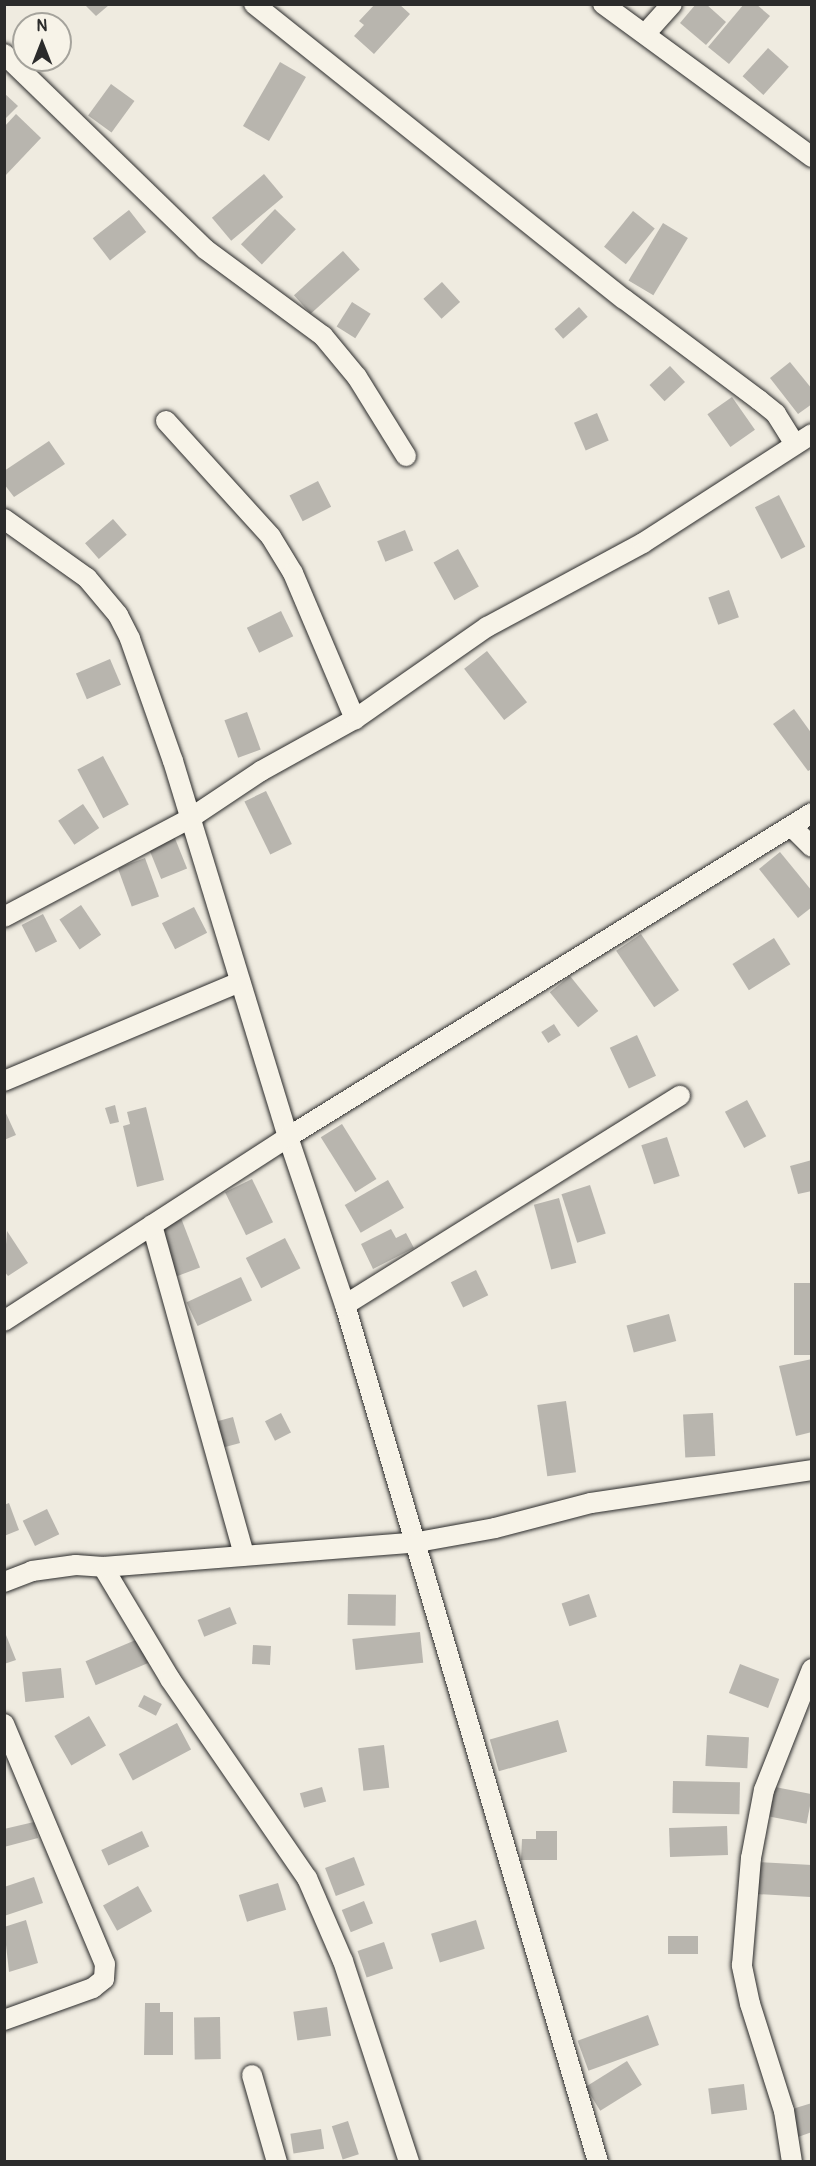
<!DOCTYPE html>
<style>
body{margin:0}
#map{position:relative;width:816px;height:2166px;overflow:hidden;background:#efebe0;font-family:Pangolin,sans-serif}
div>[style]{position:absolute}
.building>*{inset:0;background:#b8b5ae;transform-origin:0 0}
.roads{filter:drop-shadow(0 0 2px #2b2b2b) drop-shadow(0 0 2px #2b2b2b)}
.minor>*{height:20px;margin:-10px;padding:0 10px;transform-origin:10px;border-radius:10px;background:#f7f3e8}
span{translate:-50% -50%;white-space:nowrap;text-align:center;line-height:1.15;-webkit-text-stroke:5px #f7f3e8;paint-order:stroke}
.frame{position:absolute;inset:0;border:6px solid #2b2b2b;pointer-events:none}
.north{position:absolute;left:12px;top:12px;width:60px;height:60px;box-sizing:border-box;background:#f7f3e8;border:2px solid #a5a39c;border-radius:50%;rotate:0deg;font-size:16px;font-weight:700;line-height:24px;text-align:center;color:#2b2b2b}
.north::after{content:'';display:block;margin:auto;width:21px;height:27px;background:#2b2b2b;clip-path:polygon(50% 0,100% 100%,50% 72%,0 100%)}
</style>
<div id="map">
<div class="building">
<i style="clip-path:polygon(375px 4px,399px 4px,410px 14px,374px 54px,354px 36px,364px 25px,359px 21px)"></i>
<i style="clip-path:polygon(696px 4px,706px 4px,726px 22px,706px 45px,680px 23px)"></i>
<i style="clip-path:polygon(744px 4px,756px 4px,770px 16px,729px 64px,708px 47px)"></i>
<i style="clip-path:polygon(85px 5px,109px 5px,96px 16px)"></i>
<i style="left:768px;top:48px;width:28px;height:38px;rotate:42deg"></i>
<i style="left:280px;top:62px;width:30px;height:74px;rotate:30deg"></i>
<i style="left:111px;top:84px;width:29px;height:39px;rotate:36deg"></i>
<i style="clip-path:polygon(4px 93px,18px 106px,4px 120px)"></i>
<i style="clip-path:polygon(16px 114px,41px 138px,4px 177px,4px 127px)"></i>
<i style="left:264px;top:174px;width:30px;height:68px;rotate:50deg"></i>
<i style="left:275px;top:209px;width:29px;height:49px;rotate:44deg"></i>
<i style="left:129px;top:210px;width:28px;height:46px;rotate:52deg"></i>
<i style="left:633px;top:211px;width:28px;height:46px;rotate:39deg"></i>
<i style="left:663px;top:223px;width:29px;height:67px;rotate:31deg"></i>
<i style="left:343px;top:251px;width:25px;height:66px;rotate:48deg"></i>
<i style="left:442px;top:282px;width:27px;height:25px;rotate:48deg"></i>
<i style="left:352px;top:302px;width:22px;height:29px;rotate:32deg"></i>
<i style="left:579px;top:307px;width:13px;height:33px;rotate:48deg"></i>
<i style="clip-path:polygon(790px 362px,812px 389px,812px 404px,798px 414px,770px 378px)"></i>
<i style="left:670px;top:366px;width:22px;height:28px;rotate:47deg"></i>
<i style="left:732px;top:397px;width:40px;height:30px;rotate:55deg"></i>
<i style="left:597px;top:413px;width:30px;height:25px;rotate:67deg"></i>
<i style="clip-path:polygon(49px 441px,65px 464px,14px 497px,4px 484px,4px 471px)"></i>
<i style="left:318px;top:481px;width:29px;height:32px;rotate:63deg"></i>
<i style="left:779px;top:495px;width:58px;height:27px;rotate:63deg"></i>
<i style="left:113px;top:519px;width:21px;height:37px;rotate:49deg"></i>
<i style="left:405px;top:530px;width:22px;height:30px;rotate:68deg"></i>
<i style="left:458px;top:549px;width:43px;height:28px;rotate:61deg"></i>
<i style="left:729px;top:590px;width:29px;height:22px;rotate:70deg"></i>
<i style="left:281px;top:611px;width:28px;height:38px;rotate:64deg"></i>
<i style="left:487px;top:651px;width:65px;height:29px;rotate:52deg"></i>
<i style="left:110px;top:659px;width:28px;height:37px;rotate:67deg"></i>
<i style="clip-path:polygon(794px 709px,812px 734px,812px 769px,808px 771px,773px 724px)"></i>
<i style="left:247px;top:712px;width:40px;height:24px;rotate:70deg"></i>
<i style="left:103px;top:756px;width:55px;height:29px;rotate:62deg"></i>
<i style="left:266px;top:791px;width:59px;height:24px;rotate:64deg"></i>
<i style="left:83px;top:804px;width:29px;height:30px;rotate:56deg"></i>
<i style="left:174px;top:836px;width:35px;height:28px;rotate:68deg"></i>
<i style="clip-path:polygon(780px 852px,812px 891px,812px 907px,798px 918px,759px 869px)"></i>
<i style="left:145px;top:858px;width:41px;height:29px;rotate:70deg"></i>
<i style="left:81px;top:905px;width:36px;height:26px;rotate:56deg"></i>
<i style="left:194px;top:907px;width:29px;height:36px;rotate:63deg"></i>
<i style="left:43px;top:914px;width:31px;height:24px;rotate:63deg"></i>
<i style="left:641px;top:934px;width:68px;height:30px;rotate:56deg"></i>
<i style="left:774px;top:938px;width:31px;height:49px;rotate:58deg"></i>
<i style="left:570px;top:976px;width:45px;height:26px;rotate:51deg"></i>
<i style="left:554px;top:1024px;width:13px;height:15px;rotate:58deg"></i>
<i style="left:637px;top:1035px;width:45px;height:30px;rotate:65deg"></i>
<i style="left:747px;top:1100px;width:41px;height:25px;rotate:62deg"></i>
<i style="clip-path:polygon(115px 1105px,119px 1122px,110px 1124px,105px 1108px)"></i>
<i style="clip-path:polygon(146px 1107px,164px 1180px,137px 1187px,123px 1126px,130px 1124px,127px 1112px)"></i>
<i style="clip-path:polygon(4px 1109px,16px 1135px,4px 1140px)"></i>
<i style="left:342px;top:1124px;width:65px;height:25px;rotate:58deg"></i>
<i style="left:667px;top:1137px;width:41px;height:27px;rotate:72deg"></i>
<i style="clip-path:polygon(812px 1160px,812px 1191px,798px 1194px,790px 1166px)"></i>
<i style="left:252px;top:1179px;width:48px;height:30px;rotate:64deg"></i>
<i style="left:388px;top:1180px;width:32px;height:50px;rotate:60deg"></i>
<i style="left:590px;top:1185px;width:51px;height:30px;rotate:72deg"></i>
<i style="left:559px;top:1198px;width:67px;height:26px;rotate:75deg"></i>
<i style="left:181px;top:1218px;width:53px;height:29px;rotate:69deg"></i>
<i style="clip-path:polygon(391px 1229px,396px 1238px,406px 1233px,414px 1248px,373px 1269px,361px 1244px)"></i>
<i style="clip-path:polygon(7px 1231px,28px 1263px,8px 1276px,4px 1271px)"></i>
<i style="left:285px;top:1238px;width:34px;height:44px;rotate:63deg"></i>
<i style="left:476px;top:1270px;width:28px;height:28px;rotate:64deg"></i>
<i style="left:241px;top:1277px;width:26px;height:60px;rotate:65deg"></i>
<i style="left:794px;top:1283px;width:18px;height:72px"></i>
<i style="left:669px;top:1314px;width:28px;height:44px;rotate:75deg"></i>
<i style="clip-path:polygon(812px 1359px,812px 1432px,796px 1436px,779px 1366px)"></i>
<i style="left:566px;top:1401px;width:72px;height:29px;rotate:82deg"></i>
<i style="left:281px;top:1413px;width:22px;height:18px;rotate:63deg"></i>
<i style="left:713px;top:1413px;width:43px;height:30px;rotate:87deg"></i>
<i style="left:233px;top:1417px;width:27px;height:20px;rotate:75deg"></i>
<i style="clip-path:polygon(9px 1503px,19px 1530px,4px 1536px,4px 1505px)"></i>
<i style="left:47px;top:1509px;width:28px;height:27px;rotate:64deg"></i>
<i style="left:348px;top:1594px;width:48px;height:31px;rotate:1deg"></i>
<i style="left:589px;top:1594px;width:24px;height:29px;rotate:71deg"></i>
<i style="left:230px;top:1607px;width:18px;height:35px;rotate:68deg"></i>
<i style="clip-path:polygon(4px 1630px,16px 1660px,4px 1664px)"></i>
<i style="left:420px;top:1632px;width:31px;height:68px;rotate:84deg"></i>
<i style="left:138px;top:1639px;width:26px;height:57px;rotate:67deg"></i>
<i style="left:253px;top:1645px;width:18px;height:19px;rotate:3deg"></i>
<i style="left:740px;top:1664px;width:42px;height:31px;rotate:21deg"></i>
<i style="left:61px;top:1668px;width:30px;height:39px;rotate:84deg"></i>
<i style="left:144px;top:1695px;width:20px;height:13px;rotate:27deg"></i>
<i style="left:89px;top:1716px;width:34px;height:40px;rotate:60deg"></i>
<i style="left:558px;top:1720px;width:33px;height:71px;rotate:74deg"></i>
<i style="left:177px;top:1723px;width:30px;height:66px;rotate:62deg"></i>
<i style="left:707px;top:1735px;width:42px;height:31px;rotate:3deg"></i>
<i style="left:384px;top:1745px;width:43px;height:26px;rotate:83deg"></i>
<i style="left:673px;top:1781px;width:67px;height:32px;rotate:1deg"></i>
<i style="left:322px;top:1787px;width:15px;height:23px;rotate:74deg"></i>
<i style="left:775px;top:1787px;width:38px;height:30px;rotate:11deg"></i>
<i style="clip-path:polygon(34px 1822px,38px 1838px,4px 1847px,4px 1829px)"></i>
<i style="left:727px;top:1826px;width:29px;height:58px;rotate:88deg"></i>
<i style="left:142px;top:1831px;width:17px;height:45px;rotate:65deg"></i>
<i style="clip-path:polygon(536px 1831px,557px 1831px,557px 1860px,521px 1860px,522px 1839px,536px 1839px)"></i>
<i style="left:354px;top:1857px;width:30px;height:31px;rotate:69deg"></i>
<i style="left:756px;top:1862px;width:56px;height:32px;rotate:3deg"></i>
<i style="clip-path:polygon(34px 1877px,43px 1903px,4px 1916px,4px 1887px)"></i>
<i style="left:278px;top:1883px;width:28px;height:41px;rotate:73deg"></i>
<i style="left:138px;top:1886px;width:29px;height:40px;rotate:61deg"></i>
<i style="left:364px;top:1901px;width:24px;height:24px;rotate:68deg"></i>
<i style="clip-path:polygon(26px 1920px,38px 1963px,9px 1972px,4px 1927px)"></i>
<i style="left:476px;top:1920px;width:30px;height:47px;rotate:73deg"></i>
<i style="left:668px;top:1936px;width:30px;height:18px"></i>
<i style="left:384px;top:1942px;width:28px;height:28px;rotate:71deg"></i>
<i style="clip-path:polygon(145px 2003px,160px 2003px,160px 2012px,173px 2012px,173px 2055px,144px 2055px)"></i>
<i style="left:327px;top:2007px;width:29px;height:34px;rotate:82deg"></i>
<i style="left:648px;top:2015px;width:32px;height:75px;rotate:70deg"></i>
<i style="left:220px;top:2017px;width:42px;height:26px;rotate:89deg"></i>
<i style="left:627px;top:2061px;width:28px;height:49px;rotate:58deg"></i>
<i style="left:744px;top:2084px;width:26px;height:36px;rotate:83deg"></i>
<i style="clip-path:polygon(812px 2103px,812px 2132px,798px 2137px,789px 2110px)"></i>
<i style="left:348px;top:2121px;width:35px;height:17px;rotate:72deg"></i>
<i style="left:321px;top:2129px;width:20px;height:31px;rotate:81deg"></i>
</div>
<div class="roads">
<div class="minor">
<i style="left:254px;top:4px;width:473px;rotate:38.6deg"></i>
<i style="left:624px;top:299px;width:169px;rotate:36.8deg"></i>
<i style="left:759px;top:400px;width:22px;rotate:39deg"></i>
<i style="left:776px;top:414px;width:36px;rotate:58deg"></i>
<i style="left:603px;top:4px;width:259px;rotate:36.2deg"></i>
<i style="left:645px;top:34px;width:40px;rotate:-48deg"></i>
<i style="left:4px;top:54px;width:280px;rotate:44.1deg"></i>
<i style="left:205px;top:249px;width:147px;rotate:36.4deg"></i>
<i style="left:323px;top:336px;width:53px;rotate:50.3deg"></i>
<i style="left:357px;top:377px;width:93px;rotate:58.2deg"></i>
<i style="left:166px;top:421px;width:156px;rotate:47.8deg"></i>
<i style="left:271px;top:537px;width:42px;rotate:58.6deg"></i>
<i style="left:293px;top:573px;width:159px;rotate:67deg"></i>
<i style="left:4px;top:519px;width:102px;rotate:35.4deg"></i>
<i style="left:87px;top:578px;width:48px;rotate:50deg"></i>
<i style="left:118px;top:615px;width:27px;rotate:63deg"></i>
<i style="left:130px;top:639px;width:129px;rotate:70.6deg"></i>
<i style="left:173px;top:761px;width:393px;rotate:73deg"></i>
<i style="left:288px;top:1137px;width:177px;rotate:71.3deg"></i>
<i style="left:345px;top:1305px;width:894px;rotate:73.55deg"></i>
<i style="left:792px;top:827px;width:28px;rotate:45deg"></i>
<i style="left:4px;top:917px;width:209px;rotate:-27.9deg"></i>
<i style="left:189px;top:819px;width:87px;rotate:-33.7deg"></i>
<i style="left:261px;top:771px;width:107px;rotate:-29deg"></i>
<i style="left:355px;top:719px;width:161px;rotate:-34.9deg"></i>
<i style="left:487px;top:627px;width:177px;rotate:-28.3deg"></i>
<i style="left:643px;top:543px;width:201px;rotate:-32.8deg"></i>
<i style="left:4px;top:1081px;width:256px;rotate:-22.8deg"></i>
<i style="left:152px;top:1225px;width:343px;rotate:74.4deg"></i>
<i style="left:345px;top:1305px;width:395px;rotate:-32deg"></i>
<i style="left:4px;top:1321px;width:338px;rotate:-32.9deg"></i>
<i style="left:288px;top:1137px;width:616px;rotate:-31.73deg"></i>
<i style="left:103px;top:1567px;width:131px;rotate:59.1deg"></i>
<i style="left:170px;top:1679px;width:242px;rotate:55.5deg"></i>
<i style="left:307px;top:1878px;width:90px;rotate:66.6deg"></i>
<i style="left:343px;top:1961px;width:212px;rotate:71.8deg"></i>
<i style="left:4px;top:1582px;width:30px;rotate:-21deg"></i>
<i style="left:32px;top:1571px;width:44px;rotate:-7.8deg"></i>
<i style="left:76px;top:1565px;width:27px;rotate:4deg"></i>
<i style="left:103px;top:1567px;width:316px;rotate:-4.5deg"></i>
<i style="left:418px;top:1542px;width:78px;rotate:-10.3deg"></i>
<i style="left:495px;top:1528px;width:99px;rotate:-14.6deg"></i>
<i style="left:591px;top:1503px;width:223px;rotate:-8.5deg"></i>
<i style="left:4px;top:1724px;width:260px;rotate:67.2deg"></i>
<i style="left:105px;top:1964px;width:15px;rotate:94deg"></i>
<i style="left:104px;top:1979px;width:14px;rotate:141deg"></i>
<i style="left:93px;top:1988px;width:95px;rotate:160.2deg"></i>
<i style="left:252px;top:2075px;width:91px;rotate:74deg"></i>
<i style="left:792px;top:2162px;width:52px;rotate:-98.9deg"></i>
<i style="left:784px;top:2111px;width:112px;rotate:-107.6deg"></i>
<i style="left:750px;top:2004px;width:40px;rotate:-102deg"></i>
<i style="left:742px;top:1965px;width:107px;rotate:-85.2deg"></i>
<i style="left:751px;top:1858px;width:69px;rotate:-79.2deg"></i>
<i style="left:764px;top:1790px;width:130px;rotate:-68.4deg"></i>
</div>
</div>
<div class="frame"></div>
<div class="north">N</div>
</div>
